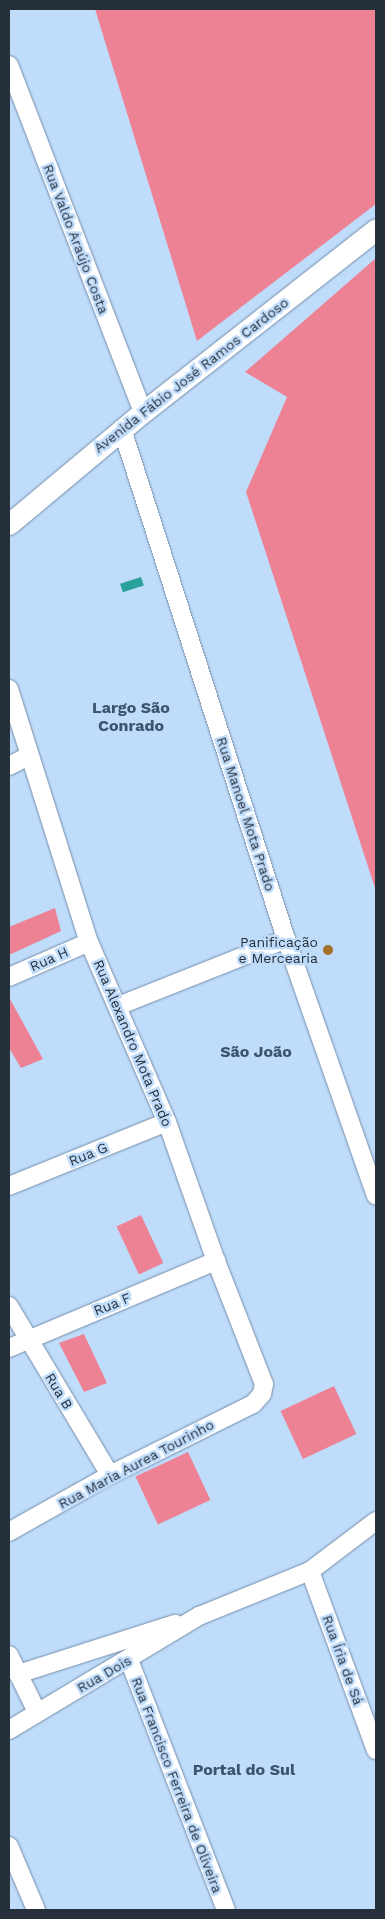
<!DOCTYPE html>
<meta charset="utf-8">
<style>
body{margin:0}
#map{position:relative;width:385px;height:1919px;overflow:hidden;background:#c0dcfb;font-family:"Work Sans",sans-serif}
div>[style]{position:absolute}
.green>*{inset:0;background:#ee8295;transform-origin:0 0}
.water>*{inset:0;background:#2aa19b;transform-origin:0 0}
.roads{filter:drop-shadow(0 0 1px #748eaa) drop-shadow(0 0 1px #748eaa)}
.minor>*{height:18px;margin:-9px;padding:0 9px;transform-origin:9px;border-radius:9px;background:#fff}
.tertiary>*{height:21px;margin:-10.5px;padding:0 10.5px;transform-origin:10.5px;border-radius:10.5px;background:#fff}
.dots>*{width:14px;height:14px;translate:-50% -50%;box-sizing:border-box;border:2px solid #c0dcfb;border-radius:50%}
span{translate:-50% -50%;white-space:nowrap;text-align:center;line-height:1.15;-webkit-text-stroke:5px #c0dcfb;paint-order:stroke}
.street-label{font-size:14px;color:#25303b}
.poi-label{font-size:14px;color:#25303b}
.right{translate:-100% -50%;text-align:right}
.quarter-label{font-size:16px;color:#3c546e;font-weight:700}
.frame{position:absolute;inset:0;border:10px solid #25303b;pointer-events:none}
</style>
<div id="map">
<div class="green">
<i style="clip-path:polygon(95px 9px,376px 9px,376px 204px,197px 341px)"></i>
<i style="clip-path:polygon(376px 258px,376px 891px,246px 492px,287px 397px,245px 372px)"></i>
<i style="clip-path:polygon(55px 908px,61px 931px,9px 955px,9px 927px)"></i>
<i style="clip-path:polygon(10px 999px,43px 1059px,21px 1068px,9px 1048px)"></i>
<i style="left:141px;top:1215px;width:53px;height:27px;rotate:65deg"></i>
<i style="clip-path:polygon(84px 1334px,107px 1383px,84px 1392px,59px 1343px)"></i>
<i style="left:334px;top:1386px;width:53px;height:59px;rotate:65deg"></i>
<i style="left:188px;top:1452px;width:53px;height:58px;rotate:65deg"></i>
</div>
<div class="water">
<i style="left:141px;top:577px;width:9px;height:22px;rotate:72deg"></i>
</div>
<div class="roads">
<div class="minor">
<i style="left:9px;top:65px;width:372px;rotate:68.9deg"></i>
<i style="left:122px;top:429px;width:536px;rotate:72.17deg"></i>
<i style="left:286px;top:939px;width:272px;rotate:70.7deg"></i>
<i style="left:9px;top:689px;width:265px;rotate:72.5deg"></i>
<i style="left:89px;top:942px;width:196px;rotate:66.6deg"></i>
<i style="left:167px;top:1122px;width:147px;rotate:70.6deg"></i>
<i style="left:216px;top:1261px;width:132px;rotate:68.7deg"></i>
<i style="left:264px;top:1384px;width:10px;rotate:101deg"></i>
<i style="left:262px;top:1394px;width:13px;rotate:132deg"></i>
<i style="left:253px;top:1404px;width:160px;rotate:153.6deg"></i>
<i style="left:110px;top:1475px;width:116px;rotate:150.6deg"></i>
<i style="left:9px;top:766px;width:22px;rotate:-27deg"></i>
<i style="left:9px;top:977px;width:87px;rotate:-23.6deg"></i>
<i style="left:118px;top:1006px;width:181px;rotate:-21.7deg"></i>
<i style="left:9px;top:1186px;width:170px;rotate:-22.1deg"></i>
<i style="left:9px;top:1306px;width:197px;rotate:59.1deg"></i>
<i style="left:9px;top:1348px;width:225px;rotate:-22.8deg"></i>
<i style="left:310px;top:1571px;width:191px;rotate:69.8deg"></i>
<i style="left:9px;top:1655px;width:64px;rotate:63.8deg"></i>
<i style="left:129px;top:1660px;width:268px;rotate:68.8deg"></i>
<i style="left:18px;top:1674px;width:165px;rotate:-17.7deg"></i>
<i style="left:9px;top:1730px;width:222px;rotate:-31deg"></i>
<i style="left:199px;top:1616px;width:120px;rotate:-22.1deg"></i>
<i style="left:310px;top:1571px;width:83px;rotate:-37.1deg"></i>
<i style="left:9px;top:1846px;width:69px;rotate:67.1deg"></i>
</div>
<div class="tertiary">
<i style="left:9px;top:524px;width:175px;rotate:-39.9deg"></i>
<i style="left:143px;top:412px;width:296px;rotate:-38.1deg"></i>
</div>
</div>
<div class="dots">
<i style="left:328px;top:950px;background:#a46f28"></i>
</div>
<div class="street-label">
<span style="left:76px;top:239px;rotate:69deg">Rua Valdo Araújo Costa</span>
<span style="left:191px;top:375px;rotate:-38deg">Avenida Fábio José Ramos Cardoso</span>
<span style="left:246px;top:814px;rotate:72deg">Rua Manoel Mota Prado</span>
<span style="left:49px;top:959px;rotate:-24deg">Rua H</span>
<span style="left:133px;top:1043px;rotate:67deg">Rua Alexandro Mota Prado</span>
<span style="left:88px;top:1154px;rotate:-22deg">Rua G</span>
<span style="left:112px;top:1304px;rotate:-22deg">Rua F</span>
<span style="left:59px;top:1391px;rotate:59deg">Rua B</span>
<span style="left:136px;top:1464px;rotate:-28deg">Rua Maria Aurea Tourinho</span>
<span style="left:343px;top:1660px;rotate:70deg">Rua Íria de Sá</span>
<span style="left:104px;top:1674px;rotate:-30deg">Rua Dois</span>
<span style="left:177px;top:1785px;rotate:69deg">Rua Francisco Ferreira de Oliveira</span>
</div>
<div class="poi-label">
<span class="right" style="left:318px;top:950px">Panificação<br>e Mercearia</span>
</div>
<div class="quarter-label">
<span style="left:131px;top:717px">Largo São<br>Conrado</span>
<span style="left:256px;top:1052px">São João</span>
<span style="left:244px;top:1770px">Portal do Sul</span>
</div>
<div class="frame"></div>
</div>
